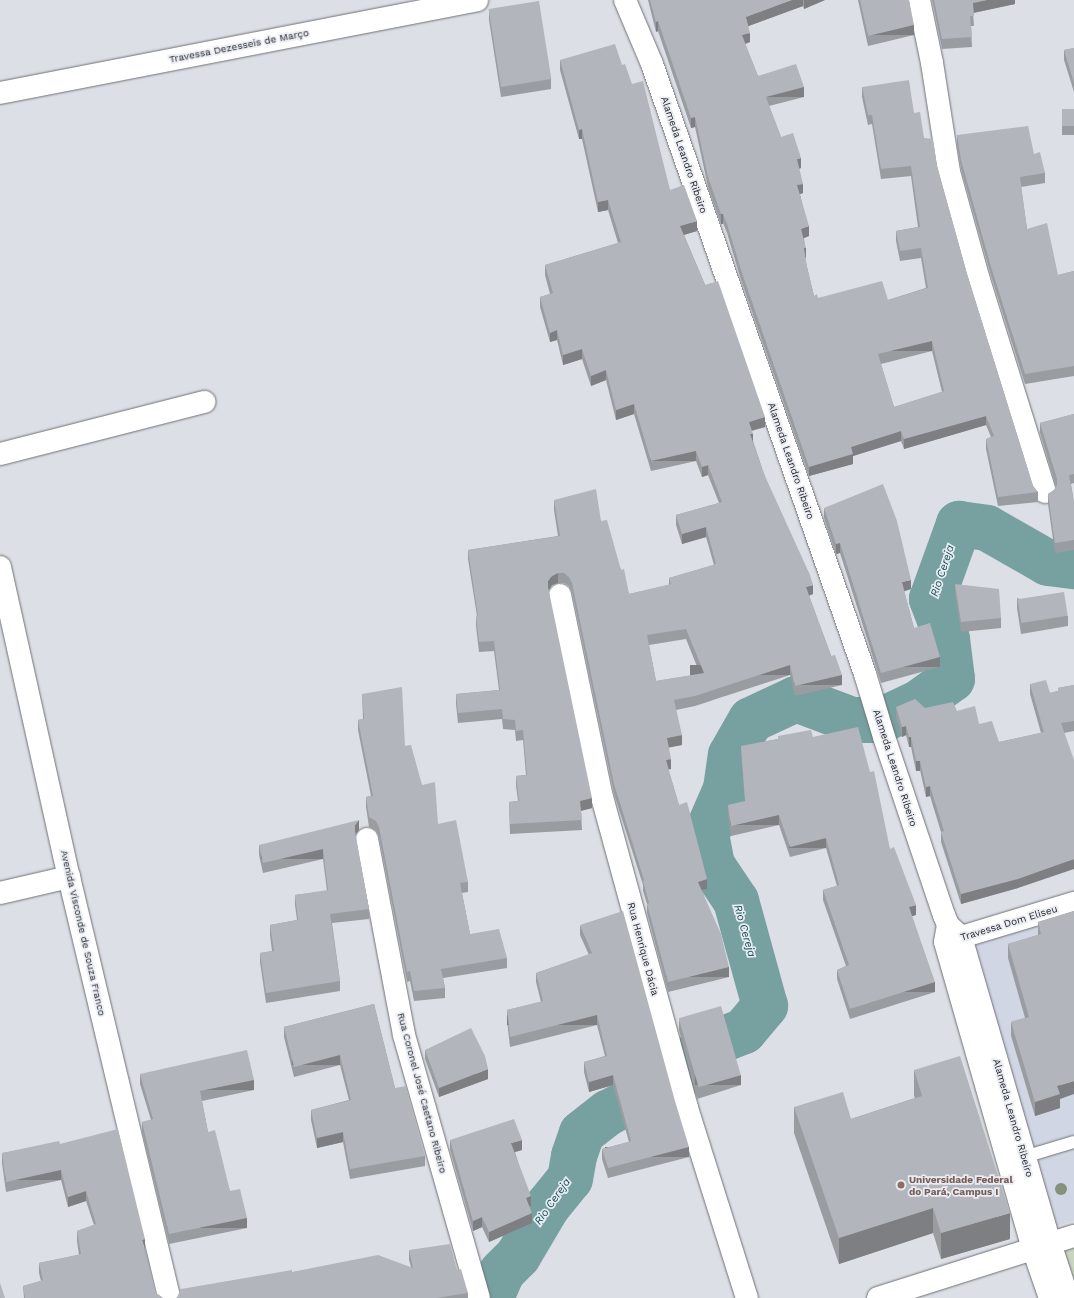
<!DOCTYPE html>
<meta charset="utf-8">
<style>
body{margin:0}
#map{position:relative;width:1074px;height:1298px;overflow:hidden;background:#dcdfe5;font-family:"Work Sans",sans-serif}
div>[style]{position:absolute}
.built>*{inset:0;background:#d1d6e4}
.green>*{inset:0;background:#c9d6bf}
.river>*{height:46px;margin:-23px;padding:0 23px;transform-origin:23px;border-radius:23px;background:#77a1a1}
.roads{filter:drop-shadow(0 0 1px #6f7177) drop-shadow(0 0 1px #6f7177)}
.lane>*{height:12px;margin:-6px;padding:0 6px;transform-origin:6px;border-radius:6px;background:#fff}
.street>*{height:22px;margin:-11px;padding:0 11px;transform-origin:11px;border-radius:11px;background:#fff}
.trees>*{width:12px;height:12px;margin:-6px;border-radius:50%;background:#84917b}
.wall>*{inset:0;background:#999ca1;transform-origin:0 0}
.shaded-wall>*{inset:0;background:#7d7f83;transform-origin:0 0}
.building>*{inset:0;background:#b2b5bb;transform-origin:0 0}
.dots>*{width:11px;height:11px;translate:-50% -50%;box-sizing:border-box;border:2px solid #e9ecf3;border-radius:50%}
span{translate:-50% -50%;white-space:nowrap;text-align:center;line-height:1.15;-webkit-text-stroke:3.5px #e9ecf3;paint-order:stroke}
.street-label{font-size:10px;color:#252628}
.education-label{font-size:10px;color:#785e54;font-weight:700}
.left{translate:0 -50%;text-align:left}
.water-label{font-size:11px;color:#104f50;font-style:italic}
</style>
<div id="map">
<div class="built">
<i style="clip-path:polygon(1074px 910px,1074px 1221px,1053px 1227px,968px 940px)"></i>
</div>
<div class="green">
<i style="clip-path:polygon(1074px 1232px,1074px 1286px,1058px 1237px)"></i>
</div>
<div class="river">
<i style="left:491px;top:1298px;width:28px;rotate:-67deg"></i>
<i style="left:502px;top:1272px;width:23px;rotate:-45deg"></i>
<i style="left:518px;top:1256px;width:57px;rotate:-59.4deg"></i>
<i style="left:547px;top:1207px;width:36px;rotate:-51deg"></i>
<i style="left:570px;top:1179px;width:23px;rotate:-80deg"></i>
<i style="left:574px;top:1156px;width:24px;rotate:-71deg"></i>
<i style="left:582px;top:1133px;width:33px;rotate:-38deg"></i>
<i style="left:608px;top:1113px;width:17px;rotate:-28deg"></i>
<i style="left:623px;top:1105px;width:44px;rotate:-17.2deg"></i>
<i style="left:665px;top:1092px;width:38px;rotate:-45deg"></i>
<i style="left:692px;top:1065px;width:19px;rotate:-62deg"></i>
<i style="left:701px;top:1048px;width:46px;rotate:-21.6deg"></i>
<i style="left:744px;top:1031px;width:33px;rotate:-50deg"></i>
<i style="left:765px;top:1006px;width:109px;rotate:-105.4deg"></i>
<i style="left:736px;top:901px;width:43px;rotate:-123.7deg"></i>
<i style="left:712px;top:865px;width:31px;rotate:-101deg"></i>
<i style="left:706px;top:835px;width:50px;rotate:-66.5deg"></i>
<i style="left:726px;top:789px;width:34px;rotate:-82deg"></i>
<i style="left:731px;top:755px;width:40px;rotate:-60.3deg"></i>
<i style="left:751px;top:720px;width:50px;rotate:-25deg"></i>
<i style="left:796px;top:699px;width:60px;rotate:20.6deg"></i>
<i style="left:852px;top:720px;width:30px"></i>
<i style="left:882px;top:720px;width:38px;rotate:-25deg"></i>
<i style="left:917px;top:704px;width:43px;rotate:-35.5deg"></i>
<i style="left:952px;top:679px;width:40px;rotate:-97.1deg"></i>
<i style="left:947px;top:639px;width:43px;rotate:-110.6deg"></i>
<i style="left:932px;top:599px;width:80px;rotate:-70.2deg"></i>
<i style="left:959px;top:524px;width:28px;rotate:8deg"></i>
<i style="left:987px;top:528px;width:70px;rotate:29.8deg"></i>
<i style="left:1048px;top:563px;width:26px;rotate:7deg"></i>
</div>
<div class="roads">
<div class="lane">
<i style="left:1024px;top:1157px;width:52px;rotate:-16.7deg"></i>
</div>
<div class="street">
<i style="left:625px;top:0;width:69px;rotate:67.1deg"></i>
<i style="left:652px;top:64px;width:646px;rotate:70.75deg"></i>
<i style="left:865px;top:674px;width:66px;rotate:73.2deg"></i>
<i style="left:884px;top:737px;width:188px;rotate:71.4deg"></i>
<i style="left:944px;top:915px;width:11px;rotate:68deg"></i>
<i style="left:948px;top:925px;width:18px;rotate:43deg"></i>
<i style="left:961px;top:937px;width:319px;rotate:73.8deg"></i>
<i style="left:1050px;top:1243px;width:58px;rotate:71.9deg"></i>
<i style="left:919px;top:0;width:64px;rotate:78.3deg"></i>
<i style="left:932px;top:63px;width:110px;rotate:81.1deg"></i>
<i style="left:949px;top:172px;width:112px;rotate:74.5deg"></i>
<i style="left:979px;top:280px;width:222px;rotate:72.7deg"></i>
<i style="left:0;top:93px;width:486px;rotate:-11deg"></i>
<i style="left:0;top:454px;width:211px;rotate:-14.3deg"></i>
<i style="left:0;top:567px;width:318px;rotate:77.5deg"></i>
<i style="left:69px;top:877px;width:433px;rotate:76.6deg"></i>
<i style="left:560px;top:595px;width:206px;rotate:78.3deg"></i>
<i style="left:602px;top:797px;width:322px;rotate:74.7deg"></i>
<i style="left:687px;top:1108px;width:199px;rotate:72.5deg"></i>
<i style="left:367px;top:839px;width:199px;rotate:79.3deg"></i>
<i style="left:404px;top:1035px;width:273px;rotate:74.1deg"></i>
<i style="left:0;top:893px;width:71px;rotate:-13.1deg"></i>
<i style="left:948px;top:925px;width:17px;rotate:100deg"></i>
<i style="left:945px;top:942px;width:319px;rotate:74deg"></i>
<i style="left:1033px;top:1249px;width:52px;rotate:70.9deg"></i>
<i style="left:948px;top:941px;width:132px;rotate:-16.8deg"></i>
<i style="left:878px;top:1298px;width:206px;rotate:-17.6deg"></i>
</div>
</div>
<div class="trees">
<i style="left:1061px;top:1189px"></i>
</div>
<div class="wall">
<i style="clip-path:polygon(evenodd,648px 0,825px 0,804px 9px,803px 6px,748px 26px,750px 42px,745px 44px,758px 76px,804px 97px,769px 106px,781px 137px,801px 168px,799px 169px,803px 193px,800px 194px,809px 236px,804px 238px,806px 257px,805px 258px,807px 267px,814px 296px,818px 298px,888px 300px,926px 288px,921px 258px,900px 261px,896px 241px,896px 231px,918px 227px,911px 176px,881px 179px,872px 124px,868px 125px,862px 97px,862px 87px,914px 113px,924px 138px,937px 166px,967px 274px,1033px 486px,1038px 492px,1038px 502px,998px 506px,986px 449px,986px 439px,991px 437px,986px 425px,904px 449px,901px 441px,853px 456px,853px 464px,809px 476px,741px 280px,727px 233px,723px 223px,721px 224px,708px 187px,695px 127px,691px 128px,658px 31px,656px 32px,648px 0,932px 351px,942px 392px,894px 407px,881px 364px,932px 351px)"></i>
<i style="clip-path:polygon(858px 0,909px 0,914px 35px,868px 46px)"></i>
<i style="clip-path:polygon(932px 0,1015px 0,1015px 4px,973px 13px,974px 26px,971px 26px,972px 47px,942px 49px)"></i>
<i style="clip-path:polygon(489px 10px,551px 79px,551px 89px,501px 97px,489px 20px)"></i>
<i style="clip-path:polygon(1074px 48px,1074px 92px,1064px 60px,1064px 50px)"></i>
<i style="clip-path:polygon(evenodd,560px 60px,622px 65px,670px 190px,697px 231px,684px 235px,765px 427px,752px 431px,753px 441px,764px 474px,813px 594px,809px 596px,842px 685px,795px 696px,790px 675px,695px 706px,676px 710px,682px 745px,668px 747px,671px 769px,668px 769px,679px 805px,707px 889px,702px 890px,729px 977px,668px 992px,647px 913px,647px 904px,643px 891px,643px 885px,614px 794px,572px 592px,569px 586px,564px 583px,558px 583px,552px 585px,548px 591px,592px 808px,581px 811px,582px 830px,510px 834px,509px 802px,518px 801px,516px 786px,516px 776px,526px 775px,523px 740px,516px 741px,515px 730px,503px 729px,502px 719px,458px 723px,456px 704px,456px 694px,499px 690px,494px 651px,479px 652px,476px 626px,476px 616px,477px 616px,468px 559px,468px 550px,558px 536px,554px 510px,554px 500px,601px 521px,621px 570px,629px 594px,669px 585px,669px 578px,714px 565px,706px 537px,682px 544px,676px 525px,676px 515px,719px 503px,708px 475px,702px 477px,696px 461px,651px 471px,634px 414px,616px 420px,606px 380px,591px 386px,582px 359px,563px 365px,557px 340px,550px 342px,540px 307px,540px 297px,550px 294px,545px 275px,545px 265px,618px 243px,608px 210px,598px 212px,582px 139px,579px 139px,560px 70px,560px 60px,686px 639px,700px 674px,656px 681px,649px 645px,686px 639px)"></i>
<i style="left:1074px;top:109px;width:26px;height:12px;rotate:90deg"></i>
<i style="clip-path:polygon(957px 135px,1034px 154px,1045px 173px,1045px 183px,1021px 187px,1027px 229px,1058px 275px,1074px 271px,1074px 376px,1025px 384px,991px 276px,961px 169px,957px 145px)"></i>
<i style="clip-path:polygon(1074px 414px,1074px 483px,1071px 484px,1074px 503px,1074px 550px,1055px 553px,1048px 504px,1048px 494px,1054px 490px,1056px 487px,1040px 433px,1040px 423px)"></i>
<i style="clip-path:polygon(824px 508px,911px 589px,904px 591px,914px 628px,940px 667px,881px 683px,840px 553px,836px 554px,824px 518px)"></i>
<i style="clip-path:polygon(955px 584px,1001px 618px,1001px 628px,961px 632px,955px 594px)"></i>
<i style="clip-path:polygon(1017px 598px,1068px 616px,1068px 626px,1021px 634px,1017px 608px)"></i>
<i style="clip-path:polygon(1030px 684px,1050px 693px,1058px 691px,1058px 688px,1074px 685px,1074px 731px,1064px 733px,1018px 888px,961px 904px,941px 842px,941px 832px,930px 796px,926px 797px,920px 770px,916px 771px,911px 747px,909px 747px,906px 735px,902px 737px,896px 717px,896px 707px,925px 708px,957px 711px,979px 724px,999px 742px,1041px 733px,1030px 694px)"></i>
<i style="clip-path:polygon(362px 694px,405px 746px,422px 785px,438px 824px,468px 882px,468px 892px,462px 893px,470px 934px,507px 958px,507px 968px,443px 978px,445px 988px,445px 998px,414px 1001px,410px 981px,407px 982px,379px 837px,376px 831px,369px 827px,366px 807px,366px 797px,371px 796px,358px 730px,358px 720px,363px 719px)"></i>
<i style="clip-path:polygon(778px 736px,813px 737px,890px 849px,916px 915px,912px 916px,935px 992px,850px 1019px,837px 979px,837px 970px,846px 966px,823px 900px,823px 890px,837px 886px,826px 848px,790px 857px,779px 825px,731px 836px,728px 815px,728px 805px,745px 801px,741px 756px,741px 746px,778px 739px)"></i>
<i style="clip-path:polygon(359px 830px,355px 835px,369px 909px,369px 919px,332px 923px,340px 981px,340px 991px,266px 1003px,260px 962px,260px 953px,272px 951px,270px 935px,270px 925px,297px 920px,295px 905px,295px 895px,327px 891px,323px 859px,263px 873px,259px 855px,259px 845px)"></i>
<i style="clip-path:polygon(1074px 911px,1060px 1099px,1060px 1108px,1035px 1116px,1011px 1036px,1011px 1022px,1025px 1018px,1008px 958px,1008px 944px,1038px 935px,1038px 922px)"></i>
<i style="clip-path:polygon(580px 925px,689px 1157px,608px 1178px,602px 1159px,602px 1149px,629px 1142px,613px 1085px,589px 1092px,584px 1072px,584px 1062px,605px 1056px,597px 1025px,510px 1047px,507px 1020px,507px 1010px,541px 1002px,536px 982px,536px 973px,589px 955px,580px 935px)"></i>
<i style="clip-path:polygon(374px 1004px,395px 1088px,425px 1156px,425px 1166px,350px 1179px,343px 1142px,317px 1148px,311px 1120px,311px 1110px,349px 1100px,340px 1065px,294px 1077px,284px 1037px,284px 1027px)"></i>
<i style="clip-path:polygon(679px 1020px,741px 1085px,697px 1099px,679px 1030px)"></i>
<i style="clip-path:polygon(425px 1050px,488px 1079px,439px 1097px,425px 1059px)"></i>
<i style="clip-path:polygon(914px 1070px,1010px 1239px,941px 1259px,933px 1233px,839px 1264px,794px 1133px,794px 1107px,851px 1119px,915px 1098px,914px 1096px)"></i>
<i style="clip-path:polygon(140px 1074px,254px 1090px,202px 1101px,208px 1132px,230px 1191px,247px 1228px,169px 1244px,142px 1132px,142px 1122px,151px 1120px,140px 1084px)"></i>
<i style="clip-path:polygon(450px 1140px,522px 1150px,515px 1152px,531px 1206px,530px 1207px,532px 1223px,489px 1242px,482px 1227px,473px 1231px,450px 1150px)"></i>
<i style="clip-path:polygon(60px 1144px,145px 1249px,156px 1293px,163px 1298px,24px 1298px,23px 1286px,41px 1281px,39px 1273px,39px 1263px,79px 1255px,77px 1241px,77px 1231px,94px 1225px,86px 1201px,68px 1207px,61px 1180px,6px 1192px,2px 1163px,2px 1153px)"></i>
<i style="clip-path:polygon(409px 1250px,457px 1270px,468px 1293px,468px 1298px,176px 1298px,292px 1272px,411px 1267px,409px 1260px)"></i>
</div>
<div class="shaded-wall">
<i style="clip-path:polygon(792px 0,803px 0,803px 6px,746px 27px,746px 17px)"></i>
<i style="clip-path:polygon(804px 0,825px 0,804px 9px)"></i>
<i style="clip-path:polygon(987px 0,1015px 0,1015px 4px,973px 13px,973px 3px)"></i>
<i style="clip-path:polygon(658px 21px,658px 31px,656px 32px,656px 22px)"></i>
<i style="left:914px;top:25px;width:10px;height:47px;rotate:90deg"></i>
<i style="clip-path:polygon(750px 33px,750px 42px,742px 45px,742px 35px)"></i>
<i style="left:804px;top:87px;width:10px;height:39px;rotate:90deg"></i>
<i style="clip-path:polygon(695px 117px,695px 127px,691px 128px,691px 118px)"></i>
<i style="left:582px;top:129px;width:10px;height:3px;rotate:90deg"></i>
<i style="clip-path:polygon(801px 158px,801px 168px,797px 169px,797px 159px)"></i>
<i style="clip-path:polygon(803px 184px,803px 193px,797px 195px,797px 185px)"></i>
<i style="clip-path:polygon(608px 200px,608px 210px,598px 212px,598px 202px)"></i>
<i style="left:721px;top:214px;width:2px;height:10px"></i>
<i style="clip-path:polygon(697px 221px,697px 231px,680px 236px,680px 226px)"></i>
<i style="clip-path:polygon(809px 226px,809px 236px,801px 239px,801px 229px)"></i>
<i style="left:804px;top:248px;width:2px;height:10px"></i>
<i style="clip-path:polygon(557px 330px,557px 340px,550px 342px,550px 333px)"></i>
<i style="left:932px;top:341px;width:10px;height:56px;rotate:90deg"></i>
<i style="clip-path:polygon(582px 349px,582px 359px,563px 365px,563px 355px)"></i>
<i style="clip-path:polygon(606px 370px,606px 380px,591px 386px,591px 376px)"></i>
<i style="clip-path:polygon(634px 404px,634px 414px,616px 420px,616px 410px)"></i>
<i style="clip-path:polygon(986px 416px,986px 425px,904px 449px,904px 439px)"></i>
<i style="clip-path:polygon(765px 417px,765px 427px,749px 431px,749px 422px)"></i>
<i style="clip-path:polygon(901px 431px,901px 441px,853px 456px,853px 464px,809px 476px,809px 467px,851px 447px)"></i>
<i style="clip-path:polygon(750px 434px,753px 434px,753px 443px)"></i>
<i style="left:696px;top:451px;width:10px;height:46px;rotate:90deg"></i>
<i style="clip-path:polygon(708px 465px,708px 475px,702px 477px,702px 467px)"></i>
<i style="clip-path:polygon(706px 527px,706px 537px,682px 544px,682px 534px)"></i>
<i style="clip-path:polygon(840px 543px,840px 553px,836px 554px,836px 544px)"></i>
<i style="clip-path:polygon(558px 573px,558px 583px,552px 585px,548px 591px,548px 581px,552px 576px)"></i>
<i style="clip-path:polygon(911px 580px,911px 589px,902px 592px,902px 582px)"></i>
<i style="clip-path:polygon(813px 585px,813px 594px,806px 596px,806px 587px)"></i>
<i style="left:940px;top:657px;width:10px;height:61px;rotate:90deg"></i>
<i style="left:790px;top:665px;width:10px;height:100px;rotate:90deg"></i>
<i style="left:842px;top:675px;width:10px;height:48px;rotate:90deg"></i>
<i style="clip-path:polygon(906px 726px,906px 735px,902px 737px,902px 727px)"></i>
<i style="clip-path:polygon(682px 735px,682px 745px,667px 748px,667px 738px)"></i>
<i style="left:909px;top:737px;width:2px;height:10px"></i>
<i style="clip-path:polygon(671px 759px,671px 769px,666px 770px,666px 760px)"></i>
<i style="left:916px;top:761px;width:4px;height:10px"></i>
<i style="clip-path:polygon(930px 786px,930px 796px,926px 797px,926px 787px)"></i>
<i style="clip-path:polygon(592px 798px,592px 808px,580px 811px,580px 801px)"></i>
<i style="left:779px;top:815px;width:10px;height:49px;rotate:90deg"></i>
<i style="clip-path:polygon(359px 820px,359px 830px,355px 835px,355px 841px,355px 825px)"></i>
<i style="left:826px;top:838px;width:10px;height:37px;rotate:90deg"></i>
<i style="left:323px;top:849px;width:10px;height:62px;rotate:90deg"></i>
<i style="clip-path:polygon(1074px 859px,1074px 869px,1018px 888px,961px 904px,961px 894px)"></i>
<i style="clip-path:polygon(707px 879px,707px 889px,698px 891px,698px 882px)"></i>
<i style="clip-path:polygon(916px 905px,916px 915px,909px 917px,909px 907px)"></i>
<i style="left:729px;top:967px;width:10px;height:63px;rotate:90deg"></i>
<i style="left:935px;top:982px;width:10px;height:89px;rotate:90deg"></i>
<i style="left:597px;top:1015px;width:10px;height:90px;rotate:90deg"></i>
<i style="left:340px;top:1055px;width:10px;height:48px;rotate:90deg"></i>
<i style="clip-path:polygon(488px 1069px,488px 1079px,439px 1097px,439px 1088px)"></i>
<i style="clip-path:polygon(613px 1075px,613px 1085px,589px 1092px,589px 1082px)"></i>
<i style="left:741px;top:1075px;width:10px;height:46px;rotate:90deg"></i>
<i style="left:254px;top:1080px;width:10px;height:55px;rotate:90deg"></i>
<i style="clip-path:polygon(1074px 1081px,1074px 1094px,1060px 1099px,1060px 1108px,1035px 1116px,1035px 1102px,1057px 1086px)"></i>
<i style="clip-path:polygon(343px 1132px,343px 1142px,317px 1148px,317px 1138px)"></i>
<i style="clip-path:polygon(522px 1140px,522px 1150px,511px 1153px,511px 1143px)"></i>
<i style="left:689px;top:1147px;width:10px;height:84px;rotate:90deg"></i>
<i style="left:61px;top:1170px;width:10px;height:56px;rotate:90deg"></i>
<i style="clip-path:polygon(86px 1191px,86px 1201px,68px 1207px,68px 1197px)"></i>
<i style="clip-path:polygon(531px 1196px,531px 1206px,526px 1208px,526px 1198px)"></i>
<i style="clip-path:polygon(933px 1208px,933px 1233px,839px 1264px,839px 1238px)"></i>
<i style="clip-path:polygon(532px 1213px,532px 1223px,489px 1242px,489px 1232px)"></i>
<i style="clip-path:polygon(1010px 1213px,1010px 1239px,941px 1259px,941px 1233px)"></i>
<i style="clip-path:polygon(482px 1217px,482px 1227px,473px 1231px,473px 1221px)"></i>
<i style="left:247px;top:1218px;width:10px;height:80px;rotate:90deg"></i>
<i style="clip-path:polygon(145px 1239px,145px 1249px,142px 1240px)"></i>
</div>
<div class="building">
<i style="clip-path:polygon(evenodd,650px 0,792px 0,746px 17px,750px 33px,742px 35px,758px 76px,796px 64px,804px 87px,766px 97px,781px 137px,793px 133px,801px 158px,797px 159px,803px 184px,797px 185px,809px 226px,801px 229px,806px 248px,804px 248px,807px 267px,814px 296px,817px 294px,818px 298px,882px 281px,888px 300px,928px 288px,921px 248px,900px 251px,896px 231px,920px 227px,911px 166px,881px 169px,872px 115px,868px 115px,862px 87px,909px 80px,914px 113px,920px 112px,924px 138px,933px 139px,937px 166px,967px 274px,1033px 486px,1038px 492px,998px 497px,986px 439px,994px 436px,986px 416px,904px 439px,901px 431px,851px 447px,853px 454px,809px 467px,741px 270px,727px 224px,723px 214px,721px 214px,708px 177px,695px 117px,691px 118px,658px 21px,656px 22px,650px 0,932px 341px,944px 391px,894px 407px,878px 354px,932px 341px)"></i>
<i style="clip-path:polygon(860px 0,909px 0,914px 25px,868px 36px)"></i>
<i style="clip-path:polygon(934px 0,987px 0,973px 3px,974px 16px,970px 16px,972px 37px,942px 39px)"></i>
<i style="left:539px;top:1px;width:79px;height:51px;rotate:81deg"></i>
<i style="clip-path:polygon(evenodd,615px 44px,622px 65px,625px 64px,632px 84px,643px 81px,670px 190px,684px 185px,697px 221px,680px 226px,705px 285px,718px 281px,765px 417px,749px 422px,753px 434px,750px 434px,764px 474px,810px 575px,813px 585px,806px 587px,831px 656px,835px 655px,842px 675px,795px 686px,790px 665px,695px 696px,674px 700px,682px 735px,667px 738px,671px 759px,666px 760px,679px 805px,687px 802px,707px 879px,698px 882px,721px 934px,729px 967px,668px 982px,647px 904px,649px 903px,643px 881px,644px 880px,614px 784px,572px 583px,569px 577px,564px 573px,558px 573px,552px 576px,548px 581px,548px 587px,592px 798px,580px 801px,582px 820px,510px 824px,509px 802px,519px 801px,516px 776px,527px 775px,523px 730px,516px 731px,515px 720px,503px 719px,502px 709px,458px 713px,456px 694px,500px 690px,494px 641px,479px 642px,476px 616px,478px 616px,468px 550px,560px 536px,554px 500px,596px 489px,601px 521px,607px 520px,621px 570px,624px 569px,629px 594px,671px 584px,669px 578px,716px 564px,706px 527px,682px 534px,676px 515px,722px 502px,708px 465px,702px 467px,696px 451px,651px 461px,634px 404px,616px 410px,606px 370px,591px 376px,582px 349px,563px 355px,557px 330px,550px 333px,540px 297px,553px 293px,545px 265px,621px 242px,608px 200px,598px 202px,582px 129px,579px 130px,560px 60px,615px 44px,686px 629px,704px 673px,656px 681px,647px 635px,686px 629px)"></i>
<i style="clip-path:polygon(1074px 48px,1074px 83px,1064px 50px)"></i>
<i style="left:1074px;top:109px;width:17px;height:12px;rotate:90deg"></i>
<i style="clip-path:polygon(1028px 126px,1034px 154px,1040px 152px,1045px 173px,1020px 177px,1027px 229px,1047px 223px,1058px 275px,1074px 271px,1074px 366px,1025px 374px,991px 267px,961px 160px,957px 135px)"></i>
<i style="clip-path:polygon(1074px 414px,1074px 474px,1069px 475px,1074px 503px,1074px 540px,1055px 543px,1048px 494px,1054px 490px,1057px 485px,1057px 479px,1040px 423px)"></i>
<i style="clip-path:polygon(883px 484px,897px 521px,911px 580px,902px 582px,914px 628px,930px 623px,940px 657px,881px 673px,840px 543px,836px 544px,824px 508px)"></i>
<i style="clip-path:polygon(955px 584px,999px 589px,1001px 618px,961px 622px)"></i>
<i style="left:1064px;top:592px;width:24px;height:47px;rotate:81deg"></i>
<i style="clip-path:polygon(1046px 680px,1050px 693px,1058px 691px,1058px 688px,1074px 685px,1074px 721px,1061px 723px,1074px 760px,1074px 859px,1018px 879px,961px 894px,941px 832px,944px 831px,930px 786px,926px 787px,920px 761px,916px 761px,911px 737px,909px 737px,906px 726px,902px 727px,896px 707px,915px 699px,925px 708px,953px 702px,957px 711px,975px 706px,979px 724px,992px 721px,999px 742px,1044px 732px,1030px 684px)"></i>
<i style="clip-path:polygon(402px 687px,405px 746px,411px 745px,422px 785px,435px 782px,438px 824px,456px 820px,468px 882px,460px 883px,470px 934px,499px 929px,507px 958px,441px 969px,445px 988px,414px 991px,410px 971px,407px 972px,379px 827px,376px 821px,369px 817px,366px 797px,373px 796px,358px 720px,364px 719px,362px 694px)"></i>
<i style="clip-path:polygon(858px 727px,870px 772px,874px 771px,890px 849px,894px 847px,916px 905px,909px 907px,935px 982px,850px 1009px,837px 970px,849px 965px,823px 890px,839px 885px,826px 838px,790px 847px,779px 815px,731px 826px,728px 805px,745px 801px,741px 746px,778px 739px,778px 736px,811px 730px,813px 737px)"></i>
<i style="clip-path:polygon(359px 820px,355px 825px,355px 831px,369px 909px,330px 914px,340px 981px,266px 993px,260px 953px,274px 951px,270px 925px,298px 920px,295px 895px,328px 890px,323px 849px,263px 863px,259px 845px)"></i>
<i style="clip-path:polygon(623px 911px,675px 1101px,689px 1147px,608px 1168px,602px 1149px,631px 1141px,613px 1075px,589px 1082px,584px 1062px,607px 1056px,597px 1015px,510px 1037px,507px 1010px,543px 1001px,536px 973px,592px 953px,580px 925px)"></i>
<i style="clip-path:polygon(1074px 911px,1074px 1081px,1057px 1086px,1060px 1094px,1035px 1102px,1011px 1022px,1029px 1017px,1008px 944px,1041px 934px,1038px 922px)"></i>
<i style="clip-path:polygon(374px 1004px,395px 1088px,406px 1086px,425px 1156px,350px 1169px,343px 1132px,317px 1138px,311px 1110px,351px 1100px,340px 1055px,294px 1067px,284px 1027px)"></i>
<i style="left:721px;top:1006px;width:72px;height:44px;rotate:74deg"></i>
<i style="clip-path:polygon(471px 1028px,485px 1056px,488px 1069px,439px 1088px,425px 1050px)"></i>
<i style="clip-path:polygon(247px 1050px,254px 1080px,200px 1091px,208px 1132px,215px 1130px,230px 1191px,240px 1189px,247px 1218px,169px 1234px,142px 1122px,153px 1119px,140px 1074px)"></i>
<i style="clip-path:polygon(960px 1056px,1010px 1213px,941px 1233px,933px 1208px,839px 1238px,794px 1107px,843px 1092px,851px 1119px,922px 1096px,914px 1070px)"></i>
<i style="clip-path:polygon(514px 1119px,522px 1140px,511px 1143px,531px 1196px,526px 1198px,532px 1213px,489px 1232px,482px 1217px,473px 1221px,450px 1140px)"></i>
<i style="clip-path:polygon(118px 1129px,145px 1239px,142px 1240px,156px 1293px,163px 1298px,25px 1298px,23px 1286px,43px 1280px,39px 1263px,81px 1254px,77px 1231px,96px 1224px,86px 1191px,68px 1197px,61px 1170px,6px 1182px,2px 1153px,59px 1141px,60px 1144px)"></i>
<i style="clip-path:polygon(450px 1244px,457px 1270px,461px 1269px,468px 1293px,436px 1298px,176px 1298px,177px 1297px,181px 1289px,292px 1270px,292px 1272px,378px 1255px,413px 1268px,409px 1250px)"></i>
<i style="clip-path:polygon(0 1283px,5px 1298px,0 1298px)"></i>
</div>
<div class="dots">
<i style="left:901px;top:1185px;background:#8d6e63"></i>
</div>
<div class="street-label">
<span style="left:239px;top:46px;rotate:-11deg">Travessa Dezesseis de Março</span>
<span style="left:684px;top:155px;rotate:71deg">Alameda Leandro Ribeiro</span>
<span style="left:791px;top:461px;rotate:71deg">Alameda Leandro Ribeiro</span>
<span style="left:895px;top:768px;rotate:72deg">Alameda Leandro Ribeiro</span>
<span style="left:1009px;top:923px;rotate:-17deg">Travessa Dom Eliseu</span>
<span style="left:83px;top:933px;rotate:77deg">Avenida Visconde de Souza Franco</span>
<span style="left:643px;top:949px;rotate:75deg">Rua Henrique Dácia</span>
<span style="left:422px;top:1093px;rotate:75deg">Rua Coronel José Caetano Ribeiro</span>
<span style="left:1013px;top:1118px;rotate:74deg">Alameda Leandro Ribeiro</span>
</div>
<div class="education-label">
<span class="left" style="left:909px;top:1185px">Universidade Federal<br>do Pará, Campus I</span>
</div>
<div class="water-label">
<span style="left:943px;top:571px;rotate:-72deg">Rio Cereja</span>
<span style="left:744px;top:931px;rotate:74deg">Rio Cereja</span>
<span style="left:553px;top:1202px;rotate:-55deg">Rio Cereja</span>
</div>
</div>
